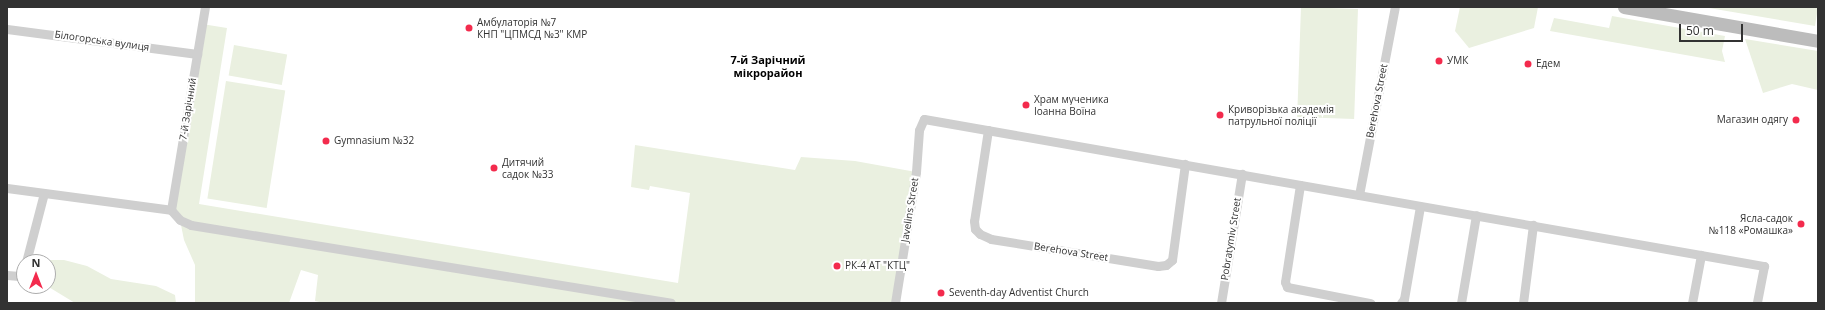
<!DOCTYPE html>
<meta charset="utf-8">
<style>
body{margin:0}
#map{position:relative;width:1825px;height:310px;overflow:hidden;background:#fff;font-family:"Open Sans",sans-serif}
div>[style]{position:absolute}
.green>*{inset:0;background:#eaf0e0;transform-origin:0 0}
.street>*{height:9px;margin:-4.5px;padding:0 4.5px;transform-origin:4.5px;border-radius:4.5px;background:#cfcfcf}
.secondary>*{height:13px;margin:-6.5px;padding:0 6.5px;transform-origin:6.5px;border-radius:6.5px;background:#bcbcbc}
.dots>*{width:11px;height:11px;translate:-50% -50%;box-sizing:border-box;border:2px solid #fff;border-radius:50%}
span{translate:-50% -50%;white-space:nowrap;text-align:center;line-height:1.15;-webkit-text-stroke:4px #fff;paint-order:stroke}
.poi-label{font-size:10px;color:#323232}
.left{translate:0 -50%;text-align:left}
.right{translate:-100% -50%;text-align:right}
.street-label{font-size:10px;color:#323232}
.neighbourhood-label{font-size:11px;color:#000;font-weight:700}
.frame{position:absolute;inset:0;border:8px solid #323232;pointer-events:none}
.north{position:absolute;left:16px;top:254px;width:40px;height:40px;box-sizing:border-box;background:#fff;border:1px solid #adadad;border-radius:50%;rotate:0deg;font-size:11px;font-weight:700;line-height:16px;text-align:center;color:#323232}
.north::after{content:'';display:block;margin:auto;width:14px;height:18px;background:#f32b4d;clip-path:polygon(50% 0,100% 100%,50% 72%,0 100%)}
.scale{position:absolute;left:1679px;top:24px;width:64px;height:18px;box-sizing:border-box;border:2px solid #323232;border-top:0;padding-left:5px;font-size:12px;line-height:14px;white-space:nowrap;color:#323232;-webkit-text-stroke:3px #fff;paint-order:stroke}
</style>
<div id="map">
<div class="green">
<i style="left:1301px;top:7px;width:57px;height:110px;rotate:2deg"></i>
<i style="clip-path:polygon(1460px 7px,1538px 7px,1534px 28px,1469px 48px,1455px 31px)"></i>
<i style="clip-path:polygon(1703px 7px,1818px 7px,1815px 26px)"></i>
<i style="clip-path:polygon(1612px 16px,1725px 36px,1722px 51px,1725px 62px,1550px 31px,1554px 18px,1609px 28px)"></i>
<i style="clip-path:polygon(202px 24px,227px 28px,199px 204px,678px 283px,690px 193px,650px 186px,649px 190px,631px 187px,635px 145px,795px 170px,801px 157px,855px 161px,916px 172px,895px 303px,324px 303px,315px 301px,318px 275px,301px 270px,289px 303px,195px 303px,195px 265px,184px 240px,180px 220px,171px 210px)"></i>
<i style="clip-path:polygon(1745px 39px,1818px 51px,1818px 90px,1792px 84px,1763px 93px)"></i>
<i style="left:234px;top:45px;width:54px;height:31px;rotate:10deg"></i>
<i style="left:226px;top:81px;width:60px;height:119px;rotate:9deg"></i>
<i style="clip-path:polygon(37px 260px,64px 260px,87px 266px,111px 279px,156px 286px,175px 295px,176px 303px,75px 303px,47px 286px,48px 262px,36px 262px)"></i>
</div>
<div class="street">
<i style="left:7px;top:29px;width:192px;rotate:7.5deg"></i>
<i style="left:988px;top:130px;width:92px;rotate:98.7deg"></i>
<i style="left:974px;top:221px;width:8px;rotate:83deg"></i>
<i style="left:975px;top:229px;width:7px;rotate:45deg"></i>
<i style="left:980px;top:234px;width:12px;rotate:24deg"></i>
<i style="left:991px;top:239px;width:169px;rotate:9.2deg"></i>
<i style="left:1158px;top:266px;width:8px;rotate:-7deg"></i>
<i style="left:1166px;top:265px;width:8px;rotate:-40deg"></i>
<i style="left:1172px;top:260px;width:97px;rotate:-82.3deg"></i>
<i style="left:1300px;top:185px;width:98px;rotate:98.8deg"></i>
<i style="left:1285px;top:282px;width:5px;rotate:68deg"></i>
<i style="left:1287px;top:287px;width:85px;rotate:10.9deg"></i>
<i style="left:7px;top:188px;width:165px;rotate:7.6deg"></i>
<i style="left:1359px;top:195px;width:191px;rotate:-79.2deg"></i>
<i style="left:171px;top:210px;width:13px;rotate:48deg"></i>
<i style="left:180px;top:220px;width:12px;rotate:24deg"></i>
<i style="left:191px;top:225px;width:486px;rotate:9.2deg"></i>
<i style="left:171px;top:210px;width:206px;rotate:-80.5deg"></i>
<i style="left:26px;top:262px;width:71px;rotate:-75.4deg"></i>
<i style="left:7px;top:275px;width:12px;rotate:5deg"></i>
<i style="left:19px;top:276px;width:9px;rotate:-58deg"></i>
<i style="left:895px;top:303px;width:133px;rotate:-80.9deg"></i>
<i style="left:916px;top:172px;width:42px;rotate:-85.9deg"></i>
<i style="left:919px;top:130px;width:12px;rotate:-66deg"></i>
<i style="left:924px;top:119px;width:853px;rotate:9.93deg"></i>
<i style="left:1764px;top:266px;width:38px;rotate:101deg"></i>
<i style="left:1221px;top:303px;width:131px;rotate:-80.8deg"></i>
<i style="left:1401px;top:303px;width:5px;rotate:-53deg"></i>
<i style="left:1404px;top:299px;width:94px;rotate:-80.2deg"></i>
<i style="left:1461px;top:303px;width:89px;rotate:-80.3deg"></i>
<i style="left:1523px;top:303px;width:79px;rotate:-82.7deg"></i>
<i style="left:1692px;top:303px;width:49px;rotate:-79.4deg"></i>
</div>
<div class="secondary">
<i style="left:1624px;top:7px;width:197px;rotate:9.9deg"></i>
</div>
<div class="dots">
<i style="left:469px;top:28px;background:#f32b4d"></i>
<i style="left:1439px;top:61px;background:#f32b4d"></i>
<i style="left:1528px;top:64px;background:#f32b4d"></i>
<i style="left:1026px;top:105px;background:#f32b4d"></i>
<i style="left:1220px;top:115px;background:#f32b4d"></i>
<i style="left:1796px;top:120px;background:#f32b4d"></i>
<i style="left:326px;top:141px;background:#f32b4d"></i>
<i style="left:494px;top:168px;background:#f32b4d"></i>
<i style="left:1801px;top:224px;background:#f32b4d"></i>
<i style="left:837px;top:266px;background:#f32b4d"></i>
<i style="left:941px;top:293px;background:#f32b4d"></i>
</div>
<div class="poi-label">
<span class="left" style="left:477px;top:28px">Амбулаторія №7<br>КНП "ЦПМСД №3" КМР</span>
<span class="left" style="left:1447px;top:61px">УМК</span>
<span class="left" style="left:1536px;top:64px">Едем</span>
<span class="left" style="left:1034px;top:105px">Храм мученика<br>Іоанна Воїна</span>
<span class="left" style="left:1228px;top:115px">Криворізька академія<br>патрульної поліції</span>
<span class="right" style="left:1788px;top:120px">Магазин одягу</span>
<span class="left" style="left:334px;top:141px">Gymnasium №32</span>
<span class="left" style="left:502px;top:168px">Дитячий<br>садок №33</span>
<span class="right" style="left:1793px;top:224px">Ясла-садок<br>№118 «Ромашка»</span>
<span class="left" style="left:845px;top:266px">РК-4 АТ "КТЦ"</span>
<span class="left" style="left:949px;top:293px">Seventh-day Adventist Church</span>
</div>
<div class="street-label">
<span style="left:102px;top:41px;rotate:8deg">Білогорська вулиця</span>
<span style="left:1377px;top:101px;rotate:-79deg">Berehova Street</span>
<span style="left:188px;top:109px;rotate:-81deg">7-й Зарічний</span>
<span style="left:910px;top:210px;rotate:-81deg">Javelins Street</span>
<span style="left:1231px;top:239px;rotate:-81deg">Pobratymiv Street</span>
<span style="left:1071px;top:252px;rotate:9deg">Berehova Street</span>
</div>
<div class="neighbourhood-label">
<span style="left:768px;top:67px">7-й Зарічний<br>мікрорайон</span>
</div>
<div class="frame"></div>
<div class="north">N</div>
<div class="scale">50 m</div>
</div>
